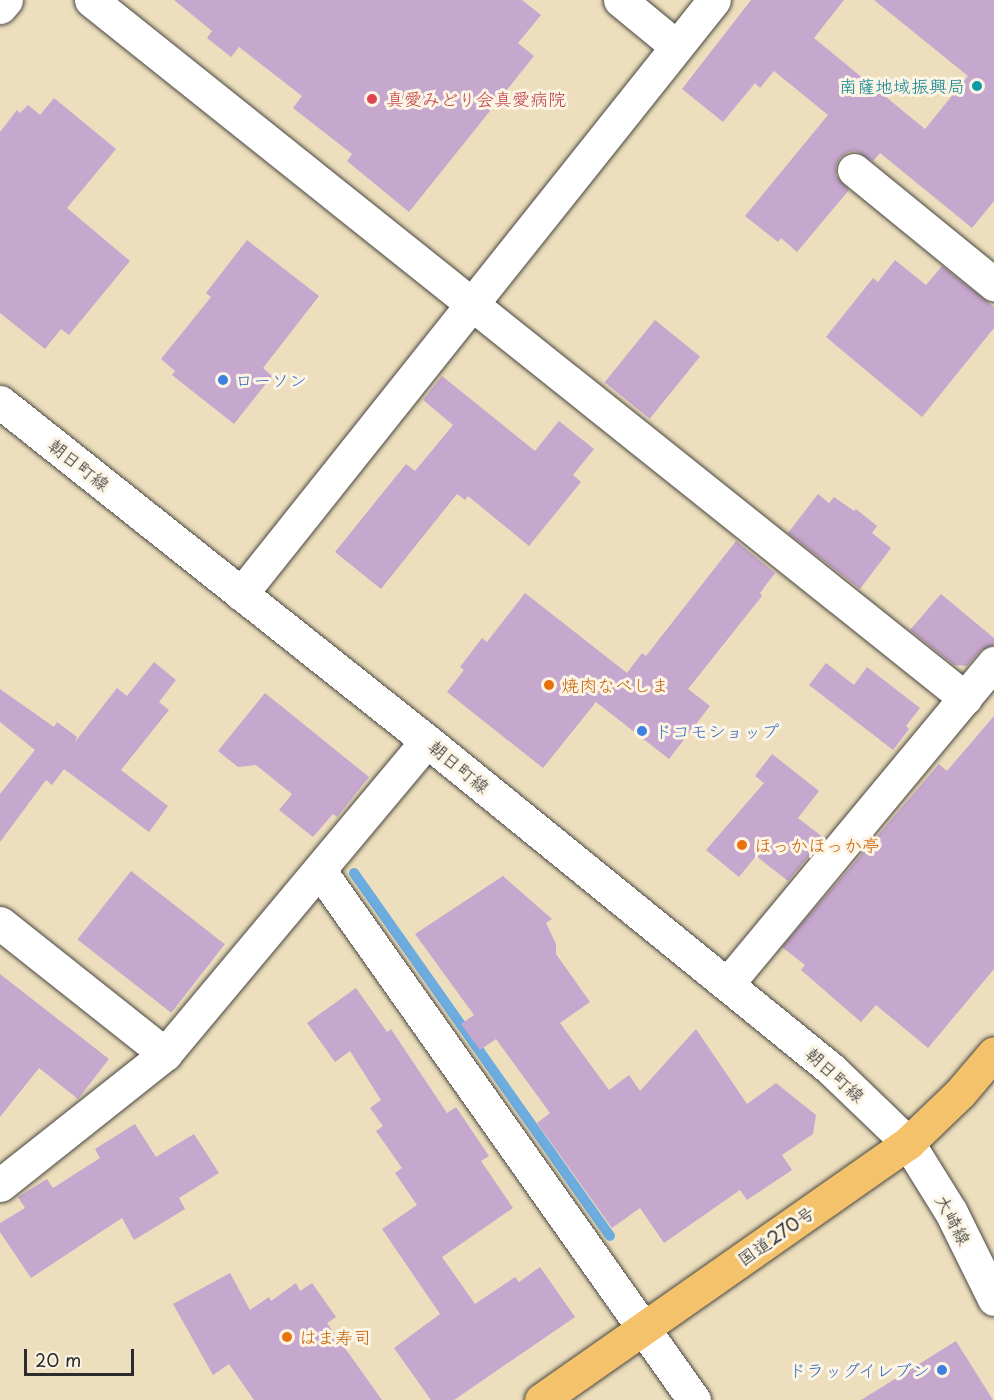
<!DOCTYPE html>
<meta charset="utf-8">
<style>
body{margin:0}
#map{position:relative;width:994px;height:1400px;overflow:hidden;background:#eddfbd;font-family:"Playpen Sans","Klee One",sans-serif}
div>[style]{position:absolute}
.stream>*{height:10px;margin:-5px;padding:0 5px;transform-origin:5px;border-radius:5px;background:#6cacdf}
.building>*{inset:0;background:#c6a7cd;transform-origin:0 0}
.roads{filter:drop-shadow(0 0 2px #484641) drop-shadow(0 0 2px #484641)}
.minor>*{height:33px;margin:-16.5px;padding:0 16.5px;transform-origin:16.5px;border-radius:16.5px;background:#fff}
.tertiary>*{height:33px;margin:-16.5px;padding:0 16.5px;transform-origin:16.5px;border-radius:16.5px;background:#fff}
.trunk>*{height:33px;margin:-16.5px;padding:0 16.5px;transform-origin:16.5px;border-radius:16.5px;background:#f3c26a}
.dots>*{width:16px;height:16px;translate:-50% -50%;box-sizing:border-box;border:3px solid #fcf5e5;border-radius:50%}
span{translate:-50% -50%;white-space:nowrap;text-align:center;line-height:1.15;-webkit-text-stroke:6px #fcf5e5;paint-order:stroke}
.culture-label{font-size:18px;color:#0d838f}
.right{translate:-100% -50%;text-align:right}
.health-label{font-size:18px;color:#be3a42}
.left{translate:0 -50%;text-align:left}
.shop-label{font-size:18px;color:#366cbe}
.street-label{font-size:18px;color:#2b2b2b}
.food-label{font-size:18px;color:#c56008}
.scale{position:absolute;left:24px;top:1349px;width:110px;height:27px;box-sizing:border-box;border:3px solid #2b2b2b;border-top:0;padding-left:8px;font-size:18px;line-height:21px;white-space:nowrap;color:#2b2b2b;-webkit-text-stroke:4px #fcf5e5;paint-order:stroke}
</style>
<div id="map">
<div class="stream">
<i style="left:354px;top:873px;width:444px;rotate:54.8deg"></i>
</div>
<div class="building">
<i style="clip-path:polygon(174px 0,522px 0,541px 15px,518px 43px,534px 56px,409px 212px,347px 161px,352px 154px,293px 108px,302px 96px,239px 47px,231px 57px,207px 38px,212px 31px)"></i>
<i style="clip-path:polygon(751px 0,844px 0,814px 38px,925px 129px,968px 76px,874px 0,994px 0,994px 201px,972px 228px,880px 153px,873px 161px,856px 151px,848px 152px,840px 158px,836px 166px,836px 176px,849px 190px,797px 252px,781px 238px,778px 242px,745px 216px,828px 115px,774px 71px,760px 88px,755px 83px,723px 122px,682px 89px)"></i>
<i style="clip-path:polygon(54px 98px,116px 149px,67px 208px,130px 261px,69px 335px,61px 329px,45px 349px,0 313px,0 132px,17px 110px,20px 113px,28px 105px,40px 115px)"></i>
<i style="clip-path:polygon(247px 240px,319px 296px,263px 368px,272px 376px,234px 424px,172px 375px,175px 371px,161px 359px,211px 297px,206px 293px)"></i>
<i style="clip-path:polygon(895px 260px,926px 285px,942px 266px,994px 307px,994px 328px,922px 417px,826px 337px,873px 278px,878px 282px)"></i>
<i style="left:655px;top:320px;width:58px;height:80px;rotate:39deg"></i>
<i style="clip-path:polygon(442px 376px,535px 451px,559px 421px,594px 449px,573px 475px,581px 482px,529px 546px,468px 496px,465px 500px,457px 494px,381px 589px,335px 552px,406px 464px,415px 471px,453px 425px,423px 400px)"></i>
<i style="clip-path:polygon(818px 494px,829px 503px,834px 497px,854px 511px,856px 509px,877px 526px,872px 533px,891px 548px,860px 589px,788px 533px)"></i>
<i style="clip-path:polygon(736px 541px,775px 573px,760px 593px,762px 596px,688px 689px,710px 706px,669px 759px,596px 702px,543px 768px,447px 692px,464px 670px,460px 667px,482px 638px,487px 642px,525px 593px,627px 673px,642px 653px,646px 656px)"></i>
<i style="clip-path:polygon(941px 594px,994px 638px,994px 645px,980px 651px,967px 666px,954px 665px,910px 630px)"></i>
<i style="clip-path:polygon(154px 662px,176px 680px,159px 702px,169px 710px,121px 770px,168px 806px,149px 832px,64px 769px,52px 785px,46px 780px,0 842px,0 794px,35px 750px,0 722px,0 689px,54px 727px,57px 722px,77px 737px,75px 742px,117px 688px,127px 696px)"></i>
<i style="clip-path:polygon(826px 663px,854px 685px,867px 667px,920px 708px,906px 726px,909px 729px,893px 750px,809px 685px)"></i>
<i style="clip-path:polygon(265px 693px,369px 777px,337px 817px,333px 814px,313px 837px,279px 810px,292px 794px,256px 765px,238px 767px,218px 751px)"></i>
<i style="clip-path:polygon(994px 716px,994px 969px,928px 1048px,876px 1005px,861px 1022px,801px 970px,805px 965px,782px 947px,939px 764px,947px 771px)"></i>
<i style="clip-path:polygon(772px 754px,819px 791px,798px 818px,824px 838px,788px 881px,756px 856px,739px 877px,706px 850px,764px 783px,755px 776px)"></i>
<i style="left:131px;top:871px;width:119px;height:87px;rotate:38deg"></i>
<i style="clip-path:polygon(503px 876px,552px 919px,546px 923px,556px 944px,556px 954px,590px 1002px,560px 1023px,609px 1090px,629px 1075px,640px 1091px,696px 1029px,747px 1104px,776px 1083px,816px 1115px,813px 1134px,782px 1155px,792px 1170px,747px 1200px,740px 1190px,664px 1243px,640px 1208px,612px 1228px,537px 1123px,550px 1113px,496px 1039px,480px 1050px,461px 1024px,474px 1015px,415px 934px)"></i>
<i style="clip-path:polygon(0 974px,109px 1059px,78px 1099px,39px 1068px,0 1117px)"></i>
<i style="clip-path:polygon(356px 988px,387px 1032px,391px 1029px,447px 1113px,456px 1107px,489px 1156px,481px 1161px,513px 1208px,442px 1257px,475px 1304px,515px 1277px,519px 1282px,540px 1267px,575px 1317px,454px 1400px,431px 1400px,394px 1348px,440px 1314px,382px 1229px,417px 1205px,395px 1173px,402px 1168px,376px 1131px,383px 1126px,370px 1108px,381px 1100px,350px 1051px,335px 1062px,307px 1023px)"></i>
<i style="clip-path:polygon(135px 1124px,156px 1157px,194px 1134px,219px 1173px,179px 1198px,185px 1209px,134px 1240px,122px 1218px,31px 1278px,0 1232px,0 1223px,25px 1208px,18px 1197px,47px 1179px,53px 1188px,100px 1158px,95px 1149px)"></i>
<i style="clip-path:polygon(230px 1273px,250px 1310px,269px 1297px,271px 1301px,296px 1283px,300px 1291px,312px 1283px,336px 1317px,327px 1323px,382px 1400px,254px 1400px,229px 1364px,213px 1375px,173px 1304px)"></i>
<i style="clip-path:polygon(956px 1341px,993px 1400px,861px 1400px)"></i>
</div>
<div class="roads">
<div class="minor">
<i style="left:91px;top:0;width:1119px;rotate:38.61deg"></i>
<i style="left:620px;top:0;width:72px;rotate:39.4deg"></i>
<i style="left:0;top:7px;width:9px;rotate:-49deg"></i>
<i style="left:854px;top:170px;width:181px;rotate:39.2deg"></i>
<i style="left:241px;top:594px;width:759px;rotate:-51.47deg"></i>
<i style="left:320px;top:871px;width:648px;rotate:54.74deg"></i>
<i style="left:0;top:923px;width:211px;rotate:38.4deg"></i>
<i style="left:728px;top:983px;width:416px;rotate:-50.3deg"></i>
<i style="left:0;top:1185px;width:211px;rotate:-38.4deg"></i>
<i style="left:165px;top:1054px;width:408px;rotate:-50.1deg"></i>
</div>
<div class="tertiary">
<i style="left:0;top:402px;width:545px;rotate:38.45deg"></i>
<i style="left:427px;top:741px;width:520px;rotate:39.07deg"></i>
<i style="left:831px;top:1069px;width:107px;rotate:43.9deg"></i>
<i style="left:908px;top:1143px;width:81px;rotate:58.1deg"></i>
<i style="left:951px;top:1212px;width:97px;rotate:63.7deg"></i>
</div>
<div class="trunk">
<i style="left:541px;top:1400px;width:448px;rotate:-35deg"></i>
<i style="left:908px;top:1143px;width:72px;rotate:-43.9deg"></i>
<i style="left:960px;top:1093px;width:52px;rotate:-49.6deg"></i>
</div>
</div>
<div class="dots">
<i style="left:977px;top:86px;background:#0f9aa8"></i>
<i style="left:372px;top:99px;background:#e0444e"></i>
<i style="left:223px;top:380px;background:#3f7fe0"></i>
<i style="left:549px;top:685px;background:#e8710a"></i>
<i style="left:642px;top:731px;background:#3f7fe0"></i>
<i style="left:742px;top:845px;background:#e8710a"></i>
<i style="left:287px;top:1337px;background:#e8710a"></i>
<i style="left:942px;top:1370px;background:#3f7fe0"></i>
</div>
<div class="culture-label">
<span class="right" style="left:965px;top:86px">南薩地域振興局</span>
</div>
<div class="health-label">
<span class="left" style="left:386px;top:99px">真愛みどり会真愛病院</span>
</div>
<div class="shop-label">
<span class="left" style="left:235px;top:380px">ローソン</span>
<span class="left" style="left:654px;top:731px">ドコモショップ</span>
<span class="right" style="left:930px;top:1370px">ドラッグイレブン</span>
</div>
<div class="street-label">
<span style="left:79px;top:465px;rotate:38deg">朝日町線</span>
<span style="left:459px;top:767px;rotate:39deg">朝日町線</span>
<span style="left:835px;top:1075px;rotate:42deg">朝日町線</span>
<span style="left:953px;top:1220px;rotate:62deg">大崎線</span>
<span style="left:776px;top:1236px;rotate:-35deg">国道270号</span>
</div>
<div class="food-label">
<span class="left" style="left:561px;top:685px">焼肉なべしま</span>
<span class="left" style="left:754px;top:845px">ほっかほっか亭</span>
<span class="left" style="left:299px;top:1337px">はま寿司</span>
</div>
<div class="scale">20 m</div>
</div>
